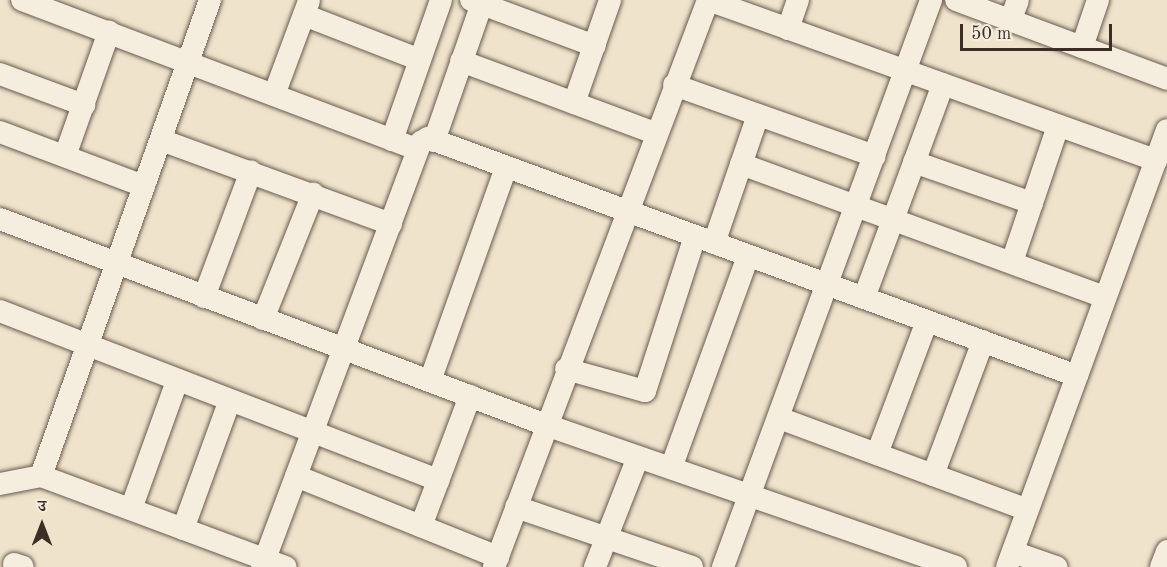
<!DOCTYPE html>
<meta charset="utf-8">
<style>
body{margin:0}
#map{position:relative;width:1167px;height:567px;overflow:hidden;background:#f0e3cb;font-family:"Old Standard TT","Noto Serif Devanagari",serif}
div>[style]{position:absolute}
.roads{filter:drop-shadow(0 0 2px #685b4e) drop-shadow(0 0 2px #685b4e)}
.minor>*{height:22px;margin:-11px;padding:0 11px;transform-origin:11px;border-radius:11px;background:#f5eddd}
span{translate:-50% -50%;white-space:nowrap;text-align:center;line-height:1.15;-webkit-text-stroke:6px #f5eddd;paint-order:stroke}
.north{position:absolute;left:12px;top:495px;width:60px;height:60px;-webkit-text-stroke:4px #f5eddd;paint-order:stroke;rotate:0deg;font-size:16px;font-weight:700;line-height:24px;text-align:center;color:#3b2e25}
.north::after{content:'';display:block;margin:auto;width:21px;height:27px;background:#3b2e25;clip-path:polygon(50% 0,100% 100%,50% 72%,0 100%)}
.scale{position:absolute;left:960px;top:24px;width:152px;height:27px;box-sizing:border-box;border:3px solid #3b2e25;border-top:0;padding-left:8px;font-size:18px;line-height:21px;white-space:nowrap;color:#3b2e25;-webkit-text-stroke:4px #f5eddd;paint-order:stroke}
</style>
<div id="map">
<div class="roads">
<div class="minor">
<i style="left:22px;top:0;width:423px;rotate:20.7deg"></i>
<i style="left:471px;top:0;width:132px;rotate:20.4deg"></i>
<i style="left:708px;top:0;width:476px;rotate:19.7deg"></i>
<i style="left:956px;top:0;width:225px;rotate:20.5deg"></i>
<i style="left:304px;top:15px;width:124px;rotate:21.2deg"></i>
<i style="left:1010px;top:21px;width:22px;rotate:-69deg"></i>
<i style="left:788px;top:29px;width:31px;rotate:-71deg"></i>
<i style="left:1082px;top:47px;width:50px;rotate:-71.2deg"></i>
<i style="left:461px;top:61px;width:207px;rotate:20.4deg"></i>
<i style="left:0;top:74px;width:90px;rotate:20.3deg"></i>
<i style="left:674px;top:85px;width:213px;rotate:19.5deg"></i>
<i style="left:274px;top:95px;width:100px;rotate:-69.6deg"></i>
<i style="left:574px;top:103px;width:109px;rotate:-70.7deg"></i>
<i style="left:0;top:132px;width:154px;rotate:20.6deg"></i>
<i style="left:161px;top:140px;width:245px;rotate:20.1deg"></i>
<i style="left:392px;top:140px;width:148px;rotate:-70.7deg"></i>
<i style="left:434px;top:141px;width:149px;rotate:-70.8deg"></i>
<i style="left:65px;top:156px;width:132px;rotate:-70.5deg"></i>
<i style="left:914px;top:162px;width:125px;rotate:19.2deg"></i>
<i style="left:741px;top:164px;width:388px;rotate:20.1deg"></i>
<i style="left:0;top:219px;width:584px;rotate:20.67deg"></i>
<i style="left:546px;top:425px;width:434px;rotate:19.1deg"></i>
<i style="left:714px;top:243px;width:135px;rotate:-71deg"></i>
<i style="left:1012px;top:262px;width:144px;rotate:-71.3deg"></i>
<i style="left:204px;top:297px;width:134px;rotate:-69.5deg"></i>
<i style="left:864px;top:298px;width:228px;rotate:-69.7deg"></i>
<i style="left:0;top:311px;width:470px;rotate:21.1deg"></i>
<i style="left:263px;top:319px;width:135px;rotate:-68.2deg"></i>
<i style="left:566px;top:369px;width:82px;rotate:15.6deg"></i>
<i style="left:645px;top:391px;width:163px;rotate:-72.1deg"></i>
<i style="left:430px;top:381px;width:227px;rotate:-70.4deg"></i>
<i style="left:779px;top:418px;width:265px;rotate:20.3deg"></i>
<i style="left:877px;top:454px;width:142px;rotate:-69.4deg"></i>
<i style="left:671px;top:468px;width:226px;rotate:-70deg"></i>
<i style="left:933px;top:475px;width:143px;rotate:-69.5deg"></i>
<i style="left:41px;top:476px;width:505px;rotate:-70.45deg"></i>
<i style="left:296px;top:476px;width:218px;rotate:21.9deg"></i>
<i style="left:0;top:484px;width:42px;rotate:-11deg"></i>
<i style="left:41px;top:476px;width:261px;rotate:20.4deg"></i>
<i style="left:516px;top:507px;width:186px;rotate:18.8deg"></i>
<i style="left:131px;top:509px;width:136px;rotate:-70.2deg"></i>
<i style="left:421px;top:526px;width:139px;rotate:-69.3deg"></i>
<i style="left:183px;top:529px;width:137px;rotate:-70deg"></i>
<i style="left:1013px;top:552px;width:46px;rotate:19.2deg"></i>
<i style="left:14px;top:564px;width:9px;rotate:18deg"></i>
<i style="left:262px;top:567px;width:454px;rotate:-69.5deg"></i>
<i style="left:421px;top:142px;width:8px;rotate:-30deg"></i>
<i style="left:428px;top:138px;width:691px;rotate:20.14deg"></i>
<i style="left:494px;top:567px;width:606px;rotate:-69.32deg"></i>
<i style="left:595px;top:567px;width:118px;rotate:-68.6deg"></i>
<i style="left:723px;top:567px;width:604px;rotate:-69.85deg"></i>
<i style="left:1007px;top:567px;width:465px;rotate:-69.9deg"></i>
<i style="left:1161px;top:567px;width:17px;rotate:-69deg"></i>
</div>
</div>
<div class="north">उ</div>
<div class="scale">50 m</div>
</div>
